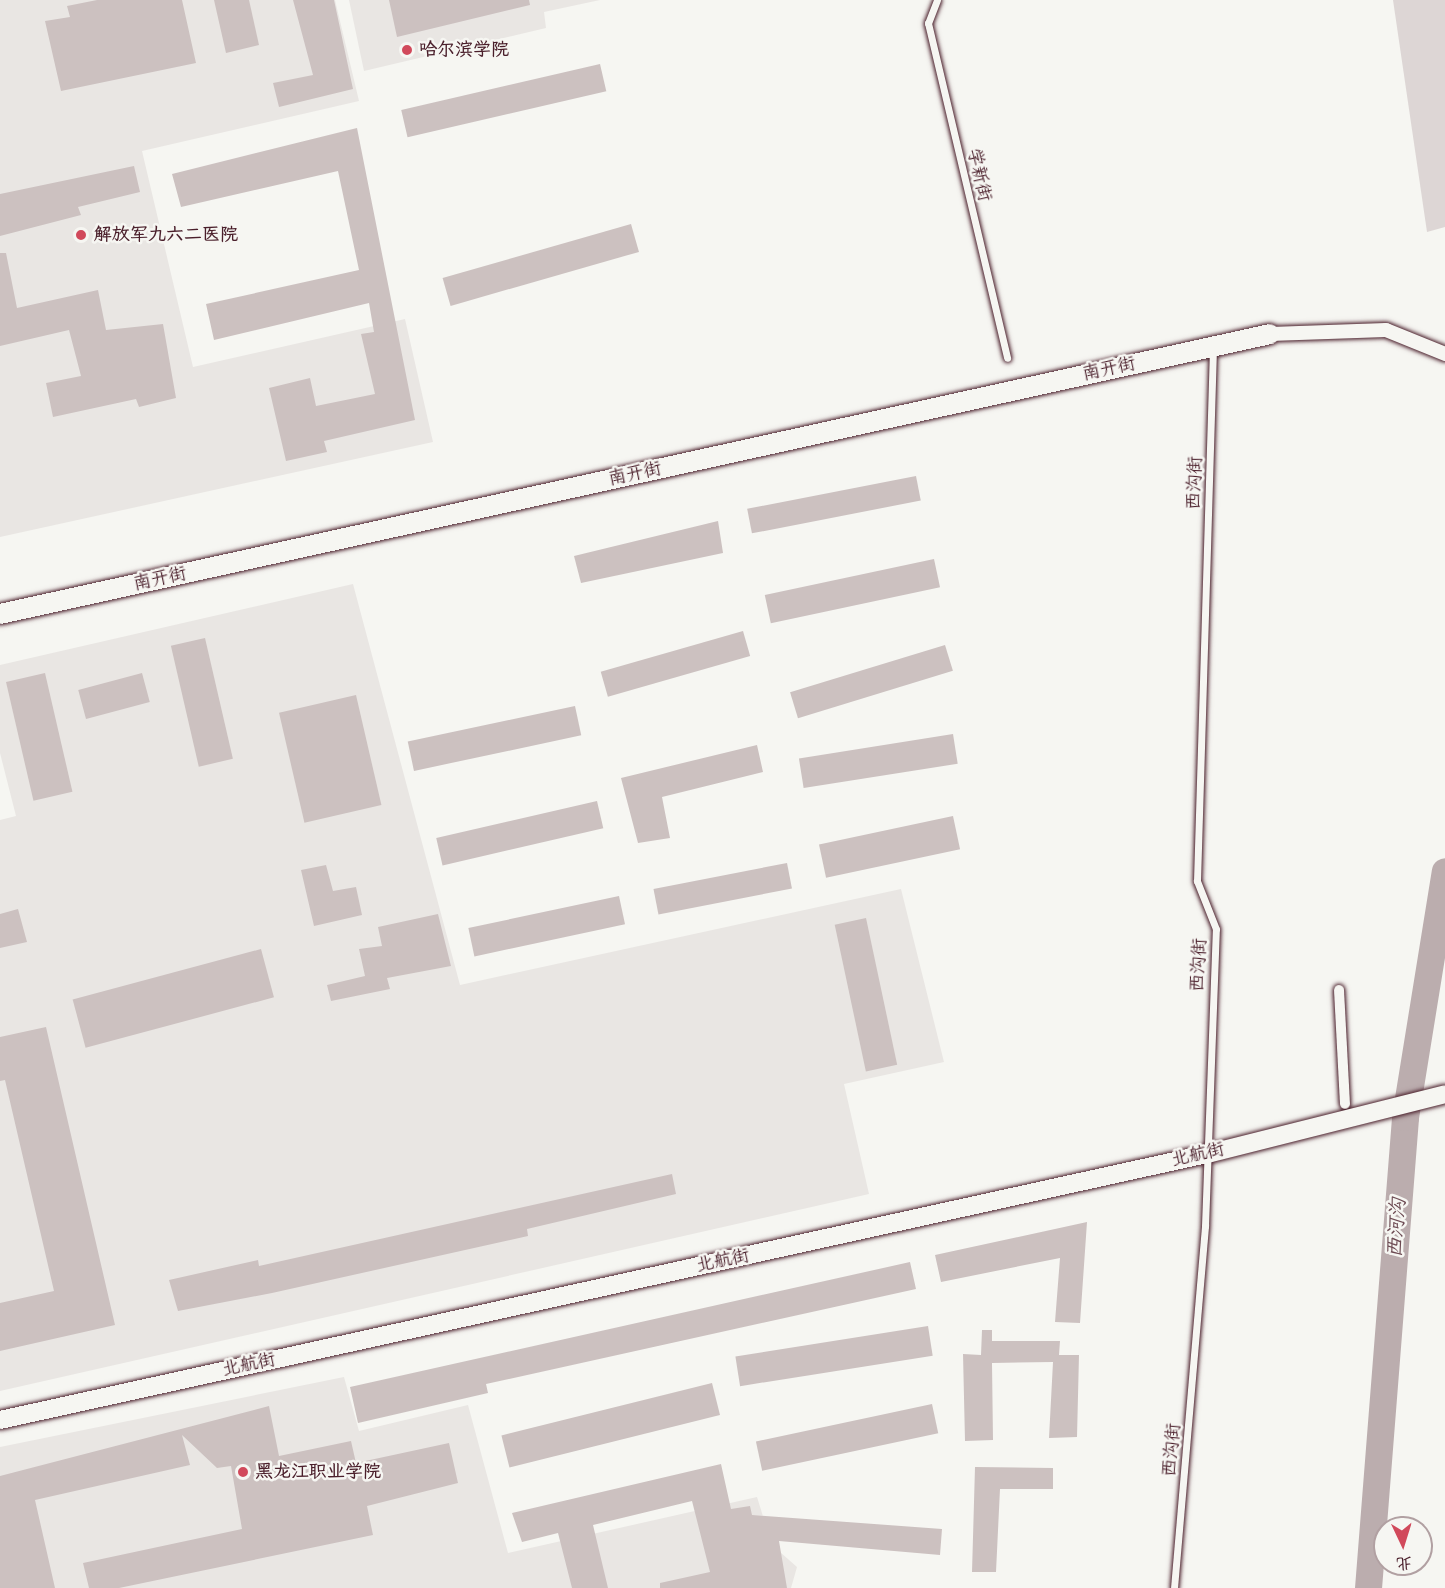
<!DOCTYPE html>
<meta charset="utf-8">
<style>
body{margin:0}
#map{position:relative;width:1445px;height:1588px;overflow:hidden;background:#f6f6f2;font-family:"Balsamiq Sans","LXGW WenKai TC",sans-serif}
div>[style]{position:absolute}
.built>*{inset:0;background:#e9e6e3}
.green>*{inset:0;background:#ddd6d5}
.river>*{height:27px;margin:-13.5px;padding:0 13.5px;transform-origin:13.5px;border-radius:13.5px;background:#bbadae}
.building>*{inset:0;background:#ccc1c0;transform-origin:0 0}
.roads{filter:drop-shadow(0 0 2px #4a1f2b) drop-shadow(0 0 2px #4a1f2b)}
.service>*{height:7px;margin:-3.5px;padding:0 3.5px;transform-origin:3.5px;border-radius:3.5px;background:#f6f6f2}
.pedestrian>*{height:10px;margin:-5px;padding:0 5px;transform-origin:5px;border-radius:5px;background:#f6f6f2}
.minor>*{height:14px;margin:-7px;padding:0 7px;transform-origin:7px;border-radius:7px;background:#f6f6f2}
.tertiary>*{height:18px;margin:-9px;padding:0 9px;transform-origin:9px;border-radius:9px;background:#f6f6f2}
.secondary>*{height:20px;margin:-10px;padding:0 10px;transform-origin:10px;border-radius:10px;background:#f6f6f2}
.dots>*{width:16px;height:16px;translate:-50% -50%;box-sizing:border-box;border:3px solid #f6f6f2;border-radius:50%}
span{translate:-50% -50%;white-space:nowrap;text-align:center;line-height:1.15;-webkit-text-stroke:5px #f6f6f2;paint-order:stroke}
.poi-label{font-size:18px;color:#4a1f2b;font-weight:700}
.left{translate:0 -50%;text-align:left}
.street-label{font-size:18px;color:#4a1f2b}
.water-label{font-size:20px;color:#6c4a52;font-style:italic}
.north{position:absolute;left:1373px;top:1516px;width:60px;height:60px;box-sizing:border-box;background:#f6f6f2;border:2px solid #b1a0a2;border-radius:50%;rotate:176deg;font-size:16px;font-weight:700;line-height:24px;text-align:center;color:#4a1f2b}
.north::after{content:'';display:block;margin:auto;width:21px;height:27px;background:#d1495b;clip-path:polygon(50% 0,100% 100%,50% 72%,0 100%)}
</style>
<div id="map">
<div class="built">
<i style="clip-path:polygon(0 0,335px 0,359px 101px,142px 151px,193px 367px,405px 319px,433px 442px,0 537px)"></i>
<i style="clip-path:polygon(349px 0,600px 0,544px 12px,546px 28px,364px 71px)"></i>
<i style="clip-path:polygon(353px 584px,460px 985px,901px 889px,944px 1062px,844px 1084px,869px 1194px,0 1391px,0 820px,16px 816px,0 753px,0 665px)"></i>
<i style="clip-path:polygon(344px 1377px,359px 1431px,468px 1405px,508px 1553px,757px 1497px,772px 1545px,797px 1567px,791px 1588px,0 1588px,0 1447px)"></i>
</div>
<div class="green">
<i style="clip-path:polygon(1393px 0,1445px 0,1445px 227px,1427px 232px)"></i>
</div>
<div class="river">
<i style="left:1368px;top:1588px;width:472px;rotate:-85.5deg"></i>
<i style="left:1405px;top:1117px;width:249px;rotate:-80.8deg"></i>
</div>
<div class="building">
<i style="clip-path:polygon(97px 0,182px 0,196px 63px,61px 91px,45px 21px,70px 17px,67px 6px)"></i>
<i style="clip-path:polygon(214px 0,249px 0,259px 45px,226px 53px)"></i>
<i style="clip-path:polygon(293px 0,334px 0,353px 89px,279px 107px,273px 83px,313px 75px)"></i>
<i style="clip-path:polygon(389px 0,529px 0,530px 5px,397px 37px)"></i>
<i style="left:600px;top:64px;width:28px;height:204px;rotate:77deg"></i>
<i style="clip-path:polygon(357px 128px,415px 420px,324px 441px,327px 452px,286px 461px,269px 388px,310px 378px,316px 406px,375px 394px,361px 334px,374px 332px,369px 303px,214px 340px,206px 304px,359px 270px,338px 171px,181px 207px,172px 174px)"></i>
<i style="clip-path:polygon(134px 166px,140px 192px,78px 207px,81px 215px,0 236px,0 194px)"></i>
<i style="left:631px;top:224px;width:29px;height:196px;rotate:74deg"></i>
<i style="clip-path:polygon(0 253px,6px 253px,17px 308px,98px 290px,106px 330px,163px 324px,176px 398px,139px 407px,136px 399px,53px 417px,46px 383px,81px 376px,69px 330px,0 346px)"></i>
<i style="left:916px;top:476px;width:25px;height:172px;rotate:79deg"></i>
<i style="clip-path:polygon(718px 521px,723px 553px,581px 583px,574px 556px)"></i>
<i style="left:934px;top:559px;width:29px;height:173px;rotate:78deg"></i>
<i style="left:743px;top:631px;width:26px;height:148px;rotate:74deg"></i>
<i style="left:205px;top:638px;width:124px;height:35px;rotate:77deg"></i>
<i style="left:945px;top:645px;width:27px;height:162px;rotate:73deg"></i>
<i style="left:45px;top:673px;width:122px;height:40px;rotate:77deg"></i>
<i style="left:142px;top:673px;width:30px;height:66px;rotate:75deg"></i>
<i style="left:356px;top:695px;width:113px;height:79px;rotate:77deg"></i>
<i style="left:575px;top:706px;width:30px;height:171px;rotate:78deg"></i>
<i style="left:953px;top:734px;width:30px;height:156px;rotate:81deg"></i>
<i style="clip-path:polygon(757px 745px,763px 772px,662px 797px,670px 838px,638px 843px,621px 778px)"></i>
<i style="left:597px;top:801px;width:28px;height:165px;rotate:77deg"></i>
<i style="left:953px;top:816px;width:34px;height:137px;rotate:78deg"></i>
<i style="left:787px;top:863px;width:26px;height:136px;rotate:79deg"></i>
<i style="clip-path:polygon(326px 865px,333px 891px,356px 887px,362px 915px,314px 926px,301px 870px)"></i>
<i style="left:619px;top:896px;width:29px;height:154px;rotate:78deg"></i>
<i style="clip-path:polygon(18px 909px,27px 942px,0 948px,0 914px)"></i>
<i style="clip-path:polygon(438px 914px,451px 966px,387px 978px,390px 989px,331px 1001px,327px 985px,365px 976px,359px 949px,382px 946px,378px 927px)"></i>
<i style="left:866px;top:918px;width:150px;height:32px;rotate:78deg"></i>
<i style="left:261px;top:949px;width:50px;height:195px;rotate:75deg"></i>
<i style="clip-path:polygon(46px 1027px,115px 1325px,0 1351px,0 1303px,54px 1291px,5px 1080px,0 1081px,0 1037px)"></i>
<i style="clip-path:polygon(672px 1174px,676px 1194px,527px 1229px,528px 1236px,272px 1293px,178px 1311px,169px 1280px,258px 1260px,259px 1266px)"></i>
<i style="clip-path:polygon(1087px 1222px,1080px 1323px,1055px 1322px,1060px 1258px,941px 1282px,935px 1255px)"></i>
<i style="clip-path:polygon(910px 1262px,916px 1289px,486px 1384px,488px 1393px,358px 1423px,350px 1387px)"></i>
<i style="left:928px;top:1326px;width:30px;height:195px;rotate:81deg"></i>
<i style="clip-path:polygon(982px 1330px,992px 1330px,992px 1341px,1060px 1341px,1059px 1355px,1079px 1355px,1077px 1437px,1049px 1438px,1053px 1362px,992px 1363px,993px 1440px,965px 1441px,963px 1354px,981px 1355px)"></i>
<i style="left:712px;top:1383px;width:33px;height:217px;rotate:76deg"></i>
<i style="left:932px;top:1404px;width:30px;height:180px;rotate:78deg"></i>
<i style="clip-path:polygon(269px 1406px,279px 1456px,351px 1441px,356px 1463px,449px 1443px,458px 1483px,367px 1506px,373px 1535px,119px 1588px,89px 1588px,83px 1563px,242px 1529px,231px 1466px,217px 1468px,182px 1435px,190px 1465px,35px 1500px,55px 1588px,0 1588px,0 1476px)"></i>
<i style="clip-path:polygon(721px 1464px,731px 1509px,750px 1506px,752px 1515px,942px 1529px,940px 1555px,779px 1541px,787px 1588px,660px 1588px,660px 1583px,710px 1572px,692px 1501px,593px 1525px,608px 1588px,572px 1588px,558px 1533px,522px 1542px,512px 1513px)"></i>
<i style="clip-path:polygon(975px 1467px,1053px 1468px,1053px 1489px,1000px 1489px,996px 1572px,972px 1572px)"></i>
</div>
<div class="roads">
<div class="service">
<i style="left:937px;top:0;width:25px;rotate:111deg"></i>
<i style="left:928px;top:23px;width:344px;rotate:76.7deg"></i>
<i style="left:1174px;top:1588px;width:363px;rotate:-85.1deg"></i>
<i style="left:1205px;top:1226px;width:297px;rotate:-87.9deg"></i>
<i style="left:1216px;top:929px;width:52px;rotate:-111.6deg"></i>
<i style="left:1197px;top:881px;width:533px;rotate:-88.28deg"></i>
</div>
<div class="pedestrian">
<i style="left:1339px;top:990px;width:114px;rotate:87deg"></i>
</div>
<div class="minor">
<i style="left:1270px;top:334px;width:116px;rotate:-2deg"></i>
<i style="left:1386px;top:330px;width:64px;rotate:22.1deg"></i>
</div>
<div class="tertiary">
<i style="left:0;top:1420px;width:1236px;rotate:-12.43deg"></i>
<i style="left:1207px;top:1154px;width:245px;rotate:-14.1deg"></i>
</div>
<div class="secondary">
<i style="left:0;top:614px;width:1300px;rotate:-12.43deg"></i>
</div>
</div>
<div class="dots">
<i style="left:407px;top:50px;background:#d1495b"></i>
<i style="left:81px;top:235px;background:#d1495b"></i>
<i style="left:243px;top:1472px;background:#d1495b"></i>
</div>
<div class="poi-label">
<span class="left" style="left:419px;top:50px">哈尔滨学院</span>
<span class="left" style="left:94px;top:235px">解放军九六二医院</span>
<span class="left" style="left:255px;top:1472px">黑龙江职业学院</span>
</div>
<div class="street-label">
<span style="left:979px;top:175px;rotate:77deg">学新街</span>
<span style="left:1109px;top:369px;rotate:-12deg">南开街</span>
<span style="left:635px;top:474px;rotate:-12deg">南开街</span>
<span style="left:1195px;top:483px;rotate:-88deg">西沟街</span>
<span style="left:160px;top:579px;rotate:-12deg">南开街</span>
<span style="left:1199px;top:965px;rotate:-87deg">西沟街</span>
<span style="left:1198px;top:1155px;rotate:-13deg">北航街</span>
<span style="left:723px;top:1261px;rotate:-12deg">北航街</span>
<span style="left:249px;top:1365px;rotate:-12deg">北航街</span>
<span style="left:1172px;top:1450px;rotate:-85deg">西沟街</span>
</div>
<div class="water-label">
<span style="left:1397px;top:1228px;rotate:-86deg">西河沟</span>
</div>
<div class="north">北</div>
</div>
